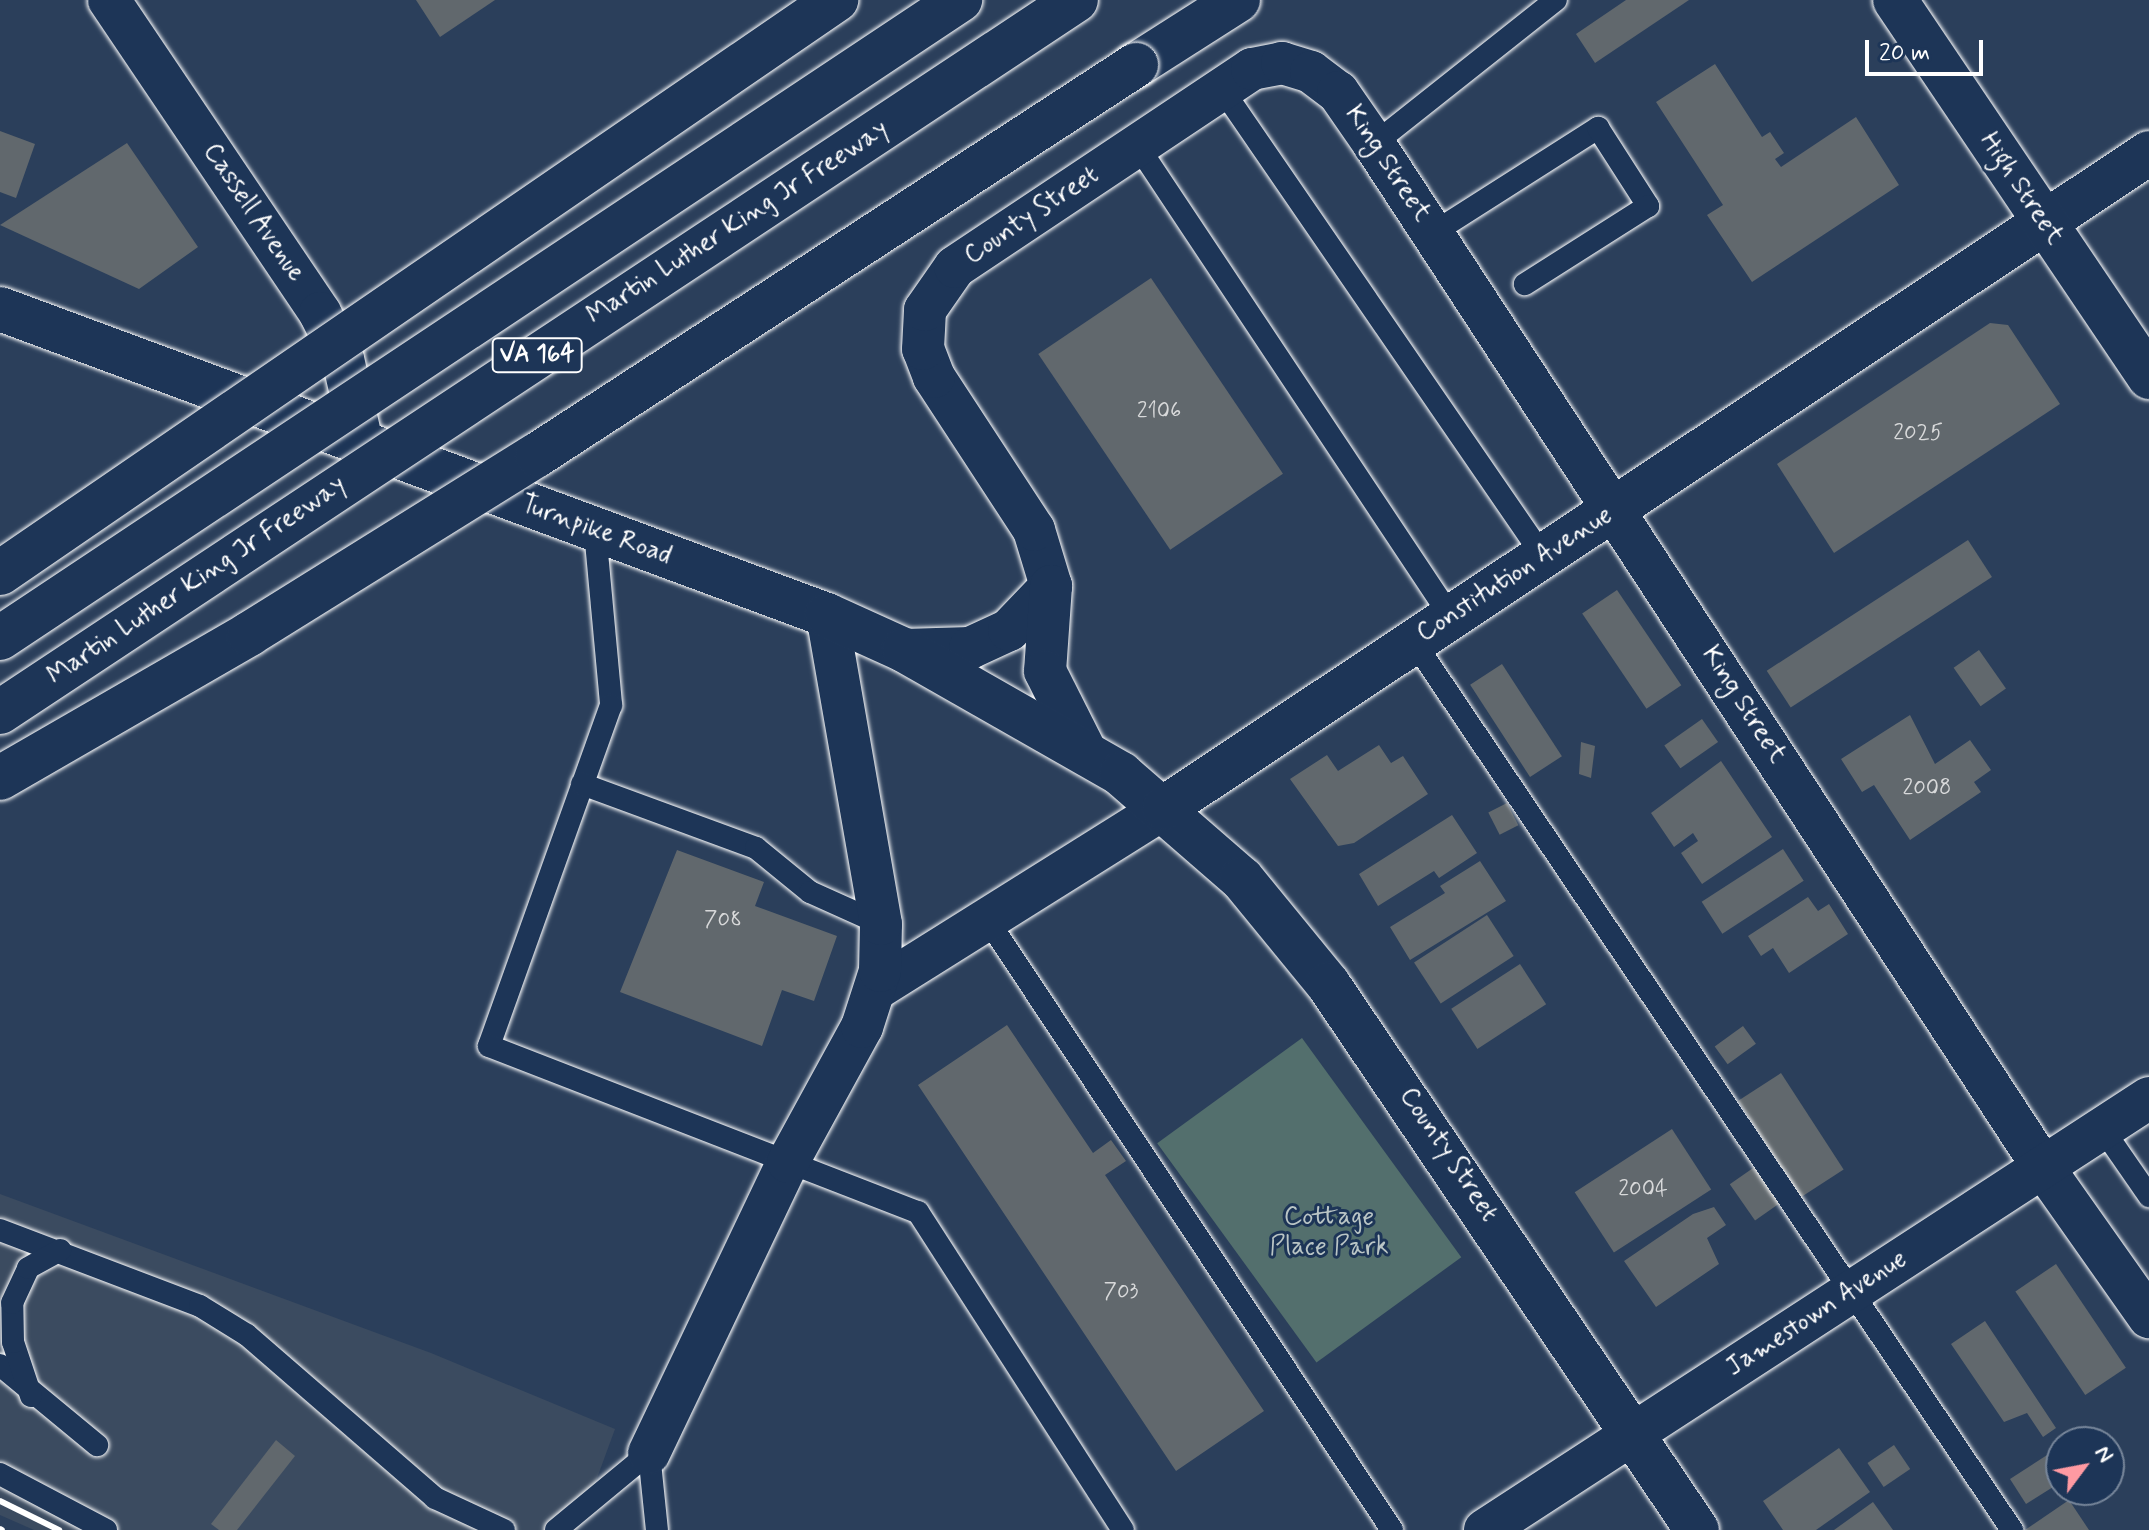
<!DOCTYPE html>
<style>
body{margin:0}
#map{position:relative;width:2149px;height:1530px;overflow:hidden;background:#2b3f5b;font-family:Mynerve,sans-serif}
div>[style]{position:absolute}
.built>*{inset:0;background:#3b4b60}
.green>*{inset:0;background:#536f6d;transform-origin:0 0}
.building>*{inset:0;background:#61686d;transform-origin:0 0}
.roads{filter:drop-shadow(0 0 2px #fff) drop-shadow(0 0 2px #fff)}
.service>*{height:22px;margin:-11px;padding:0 11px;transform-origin:11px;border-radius:11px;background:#1d3557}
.minor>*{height:42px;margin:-21px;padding:0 21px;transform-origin:21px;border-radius:21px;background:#1d3557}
.tertiary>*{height:44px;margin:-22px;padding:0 22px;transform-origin:22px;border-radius:22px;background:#1d3557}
.secondary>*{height:44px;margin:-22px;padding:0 22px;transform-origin:22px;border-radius:22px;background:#1d3557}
.motorway>*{height:44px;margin:-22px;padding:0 22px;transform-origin:22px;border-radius:22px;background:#1d3557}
.rail>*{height:6px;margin:-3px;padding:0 3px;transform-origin:3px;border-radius:3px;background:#fff}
.bridges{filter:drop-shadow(0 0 2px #fff) drop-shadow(0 0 2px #fff)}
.motorway-bridge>*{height:44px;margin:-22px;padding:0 22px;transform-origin:22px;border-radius:22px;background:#1d3557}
span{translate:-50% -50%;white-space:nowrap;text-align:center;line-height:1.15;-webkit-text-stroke:6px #1d3557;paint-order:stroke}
.number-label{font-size:22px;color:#d8d9da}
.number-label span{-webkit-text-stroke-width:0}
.shield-label span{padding:2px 6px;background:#1d3557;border:2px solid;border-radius:6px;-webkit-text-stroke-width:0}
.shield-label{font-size:24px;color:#fff;font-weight:700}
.street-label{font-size:26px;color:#fff}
.park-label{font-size:26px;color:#bac5c5}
.north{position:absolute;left:2045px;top:1426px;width:80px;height:80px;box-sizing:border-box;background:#1d3557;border:2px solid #77869a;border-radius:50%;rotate:58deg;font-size:22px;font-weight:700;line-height:32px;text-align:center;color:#fff}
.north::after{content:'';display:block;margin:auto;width:28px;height:36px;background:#ff9aa2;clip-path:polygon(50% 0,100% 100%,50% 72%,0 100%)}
.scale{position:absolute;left:1865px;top:40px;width:118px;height:36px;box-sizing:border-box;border:4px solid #fff;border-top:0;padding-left:10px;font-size:24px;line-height:28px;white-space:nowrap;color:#fff;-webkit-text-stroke:6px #1d3557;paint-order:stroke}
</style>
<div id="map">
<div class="built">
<i style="clip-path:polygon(0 1194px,431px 1353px,615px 1429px,578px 1530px,34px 1530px,0 1515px)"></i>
</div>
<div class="green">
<i style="left:1302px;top:1038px;width:271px;height:179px;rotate:54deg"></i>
</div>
<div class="building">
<i style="clip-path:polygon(416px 0,495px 0,440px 37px)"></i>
<i style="clip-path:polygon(1626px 0,1689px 0,1595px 63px,1576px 34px)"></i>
<i style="clip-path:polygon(1715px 64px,1762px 137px,1770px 132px,1784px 153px,1775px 159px,1781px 167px,1856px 117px,1899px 185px,1752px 282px,1707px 215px,1723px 205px,1656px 102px)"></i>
<i style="clip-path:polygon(0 131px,35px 144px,16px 198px,0 192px)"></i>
<i style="clip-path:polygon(127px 143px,198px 247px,139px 289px,0 225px)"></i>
<i style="left:1151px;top:278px;width:236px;height:136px;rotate:56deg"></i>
<i style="clip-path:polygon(1990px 323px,2008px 325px,2060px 404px,1834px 553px,1777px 464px)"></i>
<i style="left:1968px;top:540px;width:44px;height:240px;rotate:57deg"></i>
<i style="left:1617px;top:590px;width:115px;height:42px;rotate:56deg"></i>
<i style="left:1979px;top:650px;width:47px;height:31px;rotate:55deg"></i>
<i style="left:1502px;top:664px;width:110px;height:38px;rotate:57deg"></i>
<i style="clip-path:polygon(1910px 715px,1935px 764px,1970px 740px,1991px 770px,1974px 782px,1981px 792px,1910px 840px,1874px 785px,1862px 792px,1841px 759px)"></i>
<i style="left:1702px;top:719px;width:28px;height:46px;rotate:55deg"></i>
<i style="clip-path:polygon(1581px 742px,1595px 746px,1591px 778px,1579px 774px)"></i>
<i style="clip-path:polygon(1379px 745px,1391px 763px,1403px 756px,1428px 794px,1354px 843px,1338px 846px,1290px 779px,1327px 755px,1338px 771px)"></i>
<i style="clip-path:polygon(1721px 761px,1772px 837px,1702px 884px,1681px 853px,1698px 841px,1693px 833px,1674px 847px,1651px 813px)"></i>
<i style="left:1507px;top:803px;width:25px;height:21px;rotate:63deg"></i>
<i style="clip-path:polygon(1452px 815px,1477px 853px,1439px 878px,1434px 871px,1378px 906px,1359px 874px)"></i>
<i style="left:1783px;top:849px;width:38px;height:97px;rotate:57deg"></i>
<i style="clip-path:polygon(677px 850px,764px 882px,755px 906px,837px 936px,814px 1001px,782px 990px,762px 1046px,620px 992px)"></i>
<i style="clip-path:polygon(1480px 861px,1506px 901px,1410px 960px,1390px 927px,1445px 893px,1440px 886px)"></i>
<i style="clip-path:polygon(1808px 897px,1818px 911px,1829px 904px,1848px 934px,1789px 973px,1773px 948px,1761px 956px,1748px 936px)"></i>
<i style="left:1487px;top:915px;width:49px;height:87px;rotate:57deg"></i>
<i style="left:1520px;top:964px;width:48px;height:82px;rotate:57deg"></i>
<i style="clip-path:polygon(1007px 1025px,1093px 1153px,1111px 1140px,1126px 1161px,1105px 1175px,1264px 1411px,1176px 1471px,918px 1085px)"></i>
<i style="left:1743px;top:1026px;width:22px;height:35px;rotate:54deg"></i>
<i style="left:1781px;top:1073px;width:115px;height:51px;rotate:57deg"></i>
<i style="left:1672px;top:1129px;width:72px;height:116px;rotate:57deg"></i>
<i style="left:1756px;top:1166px;width:44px;height:32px;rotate:55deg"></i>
<i style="clip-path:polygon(1714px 1207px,1726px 1225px,1707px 1238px,1719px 1264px,1656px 1307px,1624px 1261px,1693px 1214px)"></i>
<i style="left:2056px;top:1264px;width:125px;height:49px;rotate:56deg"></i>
<i style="clip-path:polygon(1985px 1321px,2056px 1428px,2043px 1437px,2027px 1413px,2004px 1422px,1951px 1344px)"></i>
<i style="clip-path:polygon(276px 1440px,295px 1456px,237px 1530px,219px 1530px,211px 1524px)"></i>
<i style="left:1894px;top:1445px;width:29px;height:32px;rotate:56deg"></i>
<i style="clip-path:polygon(2061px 1446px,2061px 1482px,2026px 1504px,2010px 1479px)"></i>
<i style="clip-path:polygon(1839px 1448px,1870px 1492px,1816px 1530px,1783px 1530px,1763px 1501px)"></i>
<i style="clip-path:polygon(2069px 1500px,2089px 1530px,2025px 1530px)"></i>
<i style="clip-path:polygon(1873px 1502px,1893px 1530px,1834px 1530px)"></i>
</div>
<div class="roads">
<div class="service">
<i style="left:1222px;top:89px;width:567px;rotate:55.5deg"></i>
<i style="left:1374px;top:144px;width:232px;rotate:-38.4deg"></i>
<i style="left:1137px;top:145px;width:567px;rotate:56.37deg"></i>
<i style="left:1433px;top:233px;width:196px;rotate:-32.5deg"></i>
<i style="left:1598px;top:128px;width:93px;rotate:57.3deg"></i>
<i style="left:1648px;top:206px;width:146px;rotate:147.6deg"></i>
<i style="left:595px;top:531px;width:175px;rotate:84.7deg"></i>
<i style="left:611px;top:705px;width:362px;rotate:109.7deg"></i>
<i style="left:489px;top:1046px;width:460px;rotate:21.2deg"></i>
<i style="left:918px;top:1212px;width:378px;rotate:57.2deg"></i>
<i style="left:1414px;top:642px;width:1071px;rotate:56.04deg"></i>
<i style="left:582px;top:784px;width:185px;rotate:20.2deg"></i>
<i style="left:756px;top:848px;width:70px;rotate:39.2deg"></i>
<i style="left:810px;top:892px;width:78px;rotate:24.3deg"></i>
<i style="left:987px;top:919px;width:733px;rotate:56.46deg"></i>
<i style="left:2102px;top:1128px;width:83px;rotate:55.3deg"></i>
<i style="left:0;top:1230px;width:214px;rotate:20.8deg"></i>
<i style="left:200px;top:1306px;width:55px;rotate:31.7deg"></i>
<i style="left:247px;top:1335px;width:249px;rotate:40.9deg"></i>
<i style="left:435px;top:1498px;width:76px;rotate:24.9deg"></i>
<i style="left:0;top:1365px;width:126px;rotate:39.5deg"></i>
<i style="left:31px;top:1396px;width:57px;rotate:-108.4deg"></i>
<i style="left:13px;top:1342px;width:39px;rotate:-91deg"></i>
<i style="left:12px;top:1303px;width:38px;rotate:-65deg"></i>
<i style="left:28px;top:1268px;width:37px;rotate:-29deg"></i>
<i style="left:649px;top:1453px;width:77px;rotate:84.1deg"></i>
<i style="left:0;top:1474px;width:120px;rotate:27.8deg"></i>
<i style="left:556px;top:1530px;width:121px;rotate:-39.6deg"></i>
</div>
<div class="minor">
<i style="left:109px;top:0;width:377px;rotate:56deg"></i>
<i style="left:320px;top:313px;width:51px;rotate:63.4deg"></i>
<i style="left:343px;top:359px;width:77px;rotate:77.2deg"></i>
<i style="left:1051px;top:586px;width:59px;rotate:-106.9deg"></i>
<i style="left:1034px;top:530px;width:183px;rotate:-123.2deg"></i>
<i style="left:934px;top:377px;width:30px;rotate:-111deg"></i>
<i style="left:923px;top:349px;width:39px;rotate:-87deg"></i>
<i style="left:925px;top:310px;width:52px;rotate:-55.1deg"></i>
<i style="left:955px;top:267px;width:357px;rotate:-33.7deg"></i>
<i style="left:1252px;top:69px;width:31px;rotate:-11deg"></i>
<i style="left:1282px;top:63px;width:30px;rotate:17deg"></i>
<i style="left:1311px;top:72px;width:34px;rotate:37deg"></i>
<i style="left:1338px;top:92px;width:63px;rotate:55.3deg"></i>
<i style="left:1374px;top:144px;width:1222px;rotate:56.82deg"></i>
<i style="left:2043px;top:1167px;width:184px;rotate:54.8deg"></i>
<i style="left:904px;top:650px;width:66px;rotate:-1.7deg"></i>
<i style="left:970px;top:648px;width:43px;rotate:-24.8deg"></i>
<i style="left:1009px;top:630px;width:61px;rotate:-46.3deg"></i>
<i style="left:1051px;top:586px;width:85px;rotate:94deg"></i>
<i style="left:1045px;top:671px;width:93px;rotate:63.2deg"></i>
<i style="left:876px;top:989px;width:340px;rotate:-32.1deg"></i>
<i style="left:649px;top:1453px;width:322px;rotate:-64.5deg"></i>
<i style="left:788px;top:1162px;width:154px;rotate:-61.3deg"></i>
<i style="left:862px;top:1027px;width:59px;rotate:-72.2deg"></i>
<i style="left:880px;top:971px;width:47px;rotate:-88.8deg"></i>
<i style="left:881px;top:924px;width:314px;rotate:-99.9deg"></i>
<i style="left:1485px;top:1530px;width:792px;rotate:-33.05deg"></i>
</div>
<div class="tertiary">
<i style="left:0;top:309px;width:882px;rotate:20.31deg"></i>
<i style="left:827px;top:615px;width:85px;rotate:24.4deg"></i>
<i style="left:904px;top:650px;width:250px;rotate:29.7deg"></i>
<i style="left:1121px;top:774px;width:160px;rotate:41deg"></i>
<i style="left:1242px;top:879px;width:136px;rotate:50.7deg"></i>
<i style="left:1328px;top:984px;width:659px;rotate:55.95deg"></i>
<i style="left:1164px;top:808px;width:1183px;rotate:-33.62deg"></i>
</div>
<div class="secondary">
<i style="left:1895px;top:0;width:455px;rotate:56deg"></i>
</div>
<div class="motorway">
<i style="left:1136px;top:65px;width:121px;rotate:-32.5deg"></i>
</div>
</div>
<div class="rail">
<i style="left:0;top:1501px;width:66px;rotate:26.2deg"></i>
<i style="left:0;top:1529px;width:2px;rotate:27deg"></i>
</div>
<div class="bridges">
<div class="motorway-bridge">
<i style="left:0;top:573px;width:1014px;rotate:-34.43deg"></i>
<i style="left:0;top:638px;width:1153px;rotate:-33.61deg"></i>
<i style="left:0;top:712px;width:1290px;rotate:-33.49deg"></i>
<i style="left:0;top:778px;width:288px;rotate:-30deg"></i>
<i style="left:249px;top:634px;width:339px;rotate:-31.9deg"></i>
<i style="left:537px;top:455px;width:715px;rotate:-33.07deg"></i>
</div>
</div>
<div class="number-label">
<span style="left:1159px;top:412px">2106</span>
<span style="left:1918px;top:434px">2025</span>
<span style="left:1927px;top:789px">2008</span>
<span style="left:723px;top:921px">708</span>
<span style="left:1643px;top:1190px">2004</span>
<span style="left:1121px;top:1293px">703</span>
</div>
<div class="shield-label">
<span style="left:537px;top:355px">VA 164</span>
</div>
<div class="street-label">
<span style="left:1387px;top:164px;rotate:56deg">King Street</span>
<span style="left:2021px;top:189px;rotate:56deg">High Street</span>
<span style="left:253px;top:213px;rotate:56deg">Cassell Avenue</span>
<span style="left:1032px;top:216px;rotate:-34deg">County Street</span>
<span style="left:738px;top:223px;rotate:-33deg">Martin Luther King Jr Freeway</span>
<span style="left:596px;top:531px;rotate:20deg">Turnpike Road</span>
<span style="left:1515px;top:575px;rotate:-33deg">Constitution Avenue</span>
<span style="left:197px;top:581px;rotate:-34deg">Martin Luther King Jr Freeway</span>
<span style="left:1743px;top:705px;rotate:57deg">King Street</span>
<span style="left:1448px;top:1155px;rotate:56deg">County Street</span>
<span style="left:1817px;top:1314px;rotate:-33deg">Jamestown Avenue</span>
</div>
<div class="park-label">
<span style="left:1329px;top:1233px">Cottage<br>Place Park</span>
</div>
<div class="north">N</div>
<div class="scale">20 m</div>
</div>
